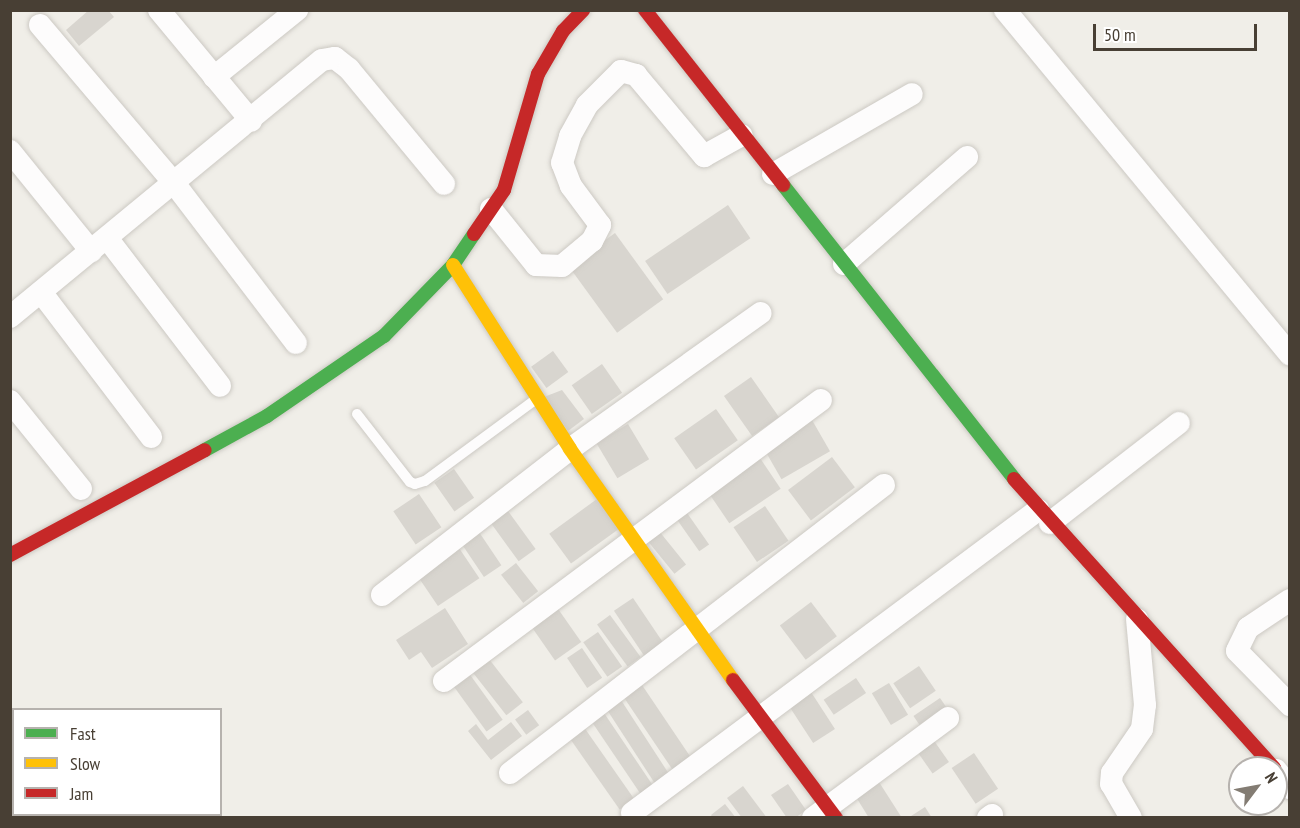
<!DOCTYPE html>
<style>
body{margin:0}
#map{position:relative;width:1300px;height:828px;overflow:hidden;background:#f0eee8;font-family:"PT Sans Narrow",sans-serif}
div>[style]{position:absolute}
.building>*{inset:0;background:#d8d5cf;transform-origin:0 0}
.roads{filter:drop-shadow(0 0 2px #ccc9c3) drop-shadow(0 0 2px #ccc9c3)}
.lane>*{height:10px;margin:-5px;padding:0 5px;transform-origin:5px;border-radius:5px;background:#fdfcfc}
.street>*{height:22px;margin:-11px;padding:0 11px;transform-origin:11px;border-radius:11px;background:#fdfcfc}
.fast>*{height:14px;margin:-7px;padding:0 7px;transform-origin:7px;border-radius:7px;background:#4caf50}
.slow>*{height:14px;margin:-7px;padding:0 7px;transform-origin:7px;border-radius:7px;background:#ffc107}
.jam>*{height:14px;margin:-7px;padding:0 7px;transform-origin:7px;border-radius:7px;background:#c62828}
span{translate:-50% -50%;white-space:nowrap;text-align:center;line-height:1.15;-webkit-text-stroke:5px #fff;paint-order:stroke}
.frame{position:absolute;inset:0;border:12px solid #483f34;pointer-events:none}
.legend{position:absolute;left:12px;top:708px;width:210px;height:108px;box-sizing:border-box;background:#fff;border:2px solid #b6b2ae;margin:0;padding:8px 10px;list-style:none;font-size:18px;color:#483f34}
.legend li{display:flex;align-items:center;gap:12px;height:30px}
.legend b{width:30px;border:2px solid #b6b2ae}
.north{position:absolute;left:1228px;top:756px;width:60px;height:60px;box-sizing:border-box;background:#fff;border:2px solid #b6b2ae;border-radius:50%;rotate:58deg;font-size:16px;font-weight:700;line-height:24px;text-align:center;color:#483f34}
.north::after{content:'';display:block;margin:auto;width:21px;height:27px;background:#837c73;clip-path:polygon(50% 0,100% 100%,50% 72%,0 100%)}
.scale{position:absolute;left:1093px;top:24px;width:164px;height:27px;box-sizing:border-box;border:3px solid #483f34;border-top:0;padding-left:8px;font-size:18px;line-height:21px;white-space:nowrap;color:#483f34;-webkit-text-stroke:4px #fff;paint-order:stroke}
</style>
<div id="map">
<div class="building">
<i style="clip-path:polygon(89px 10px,108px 10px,114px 17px,79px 46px,66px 30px)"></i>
<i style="left:728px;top:205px;width:40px;height:100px;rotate:56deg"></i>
<i style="left:615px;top:233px;width:82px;height:57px;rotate:54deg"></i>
<i style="left:553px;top:351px;width:26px;height:27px;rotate:54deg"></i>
<i style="left:602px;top:364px;width:35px;height:37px;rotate:55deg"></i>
<i style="left:751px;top:377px;width:49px;height:33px;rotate:55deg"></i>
<i style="clip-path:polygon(562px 390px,584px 419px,568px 431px,544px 397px)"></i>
<i style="left:716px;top:409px;width:38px;height:51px;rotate:55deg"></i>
<i style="left:812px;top:420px;width:36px;height:56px;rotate:60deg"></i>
<i style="left:628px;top:424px;width:41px;height:37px;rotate:59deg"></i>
<i style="left:832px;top:457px;width:38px;height:55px;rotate:53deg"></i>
<i style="left:760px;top:458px;width:37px;height:62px;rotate:56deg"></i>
<i style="left:454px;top:469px;width:35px;height:24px;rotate:55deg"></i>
<i style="left:419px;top:494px;width:40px;height:31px;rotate:56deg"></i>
<i style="left:597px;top:499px;width:37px;height:59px;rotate:54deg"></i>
<i style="left:765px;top:506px;width:42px;height:38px;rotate:56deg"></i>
<i style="left:685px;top:510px;width:42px;height:12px;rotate:55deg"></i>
<i style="left:508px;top:511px;width:47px;height:21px;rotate:54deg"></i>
<i style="left:659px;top:531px;width:43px;height:15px;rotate:51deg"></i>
<i style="left:479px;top:532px;width:40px;height:21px;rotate:56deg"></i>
<i style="left:457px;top:545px;width:40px;height:50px;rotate:56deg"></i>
<i style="left:516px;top:563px;width:36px;height:19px;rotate:52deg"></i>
<i style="left:633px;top:598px;width:54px;height:23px;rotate:56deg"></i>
<i style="left:811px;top:602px;width:43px;height:39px;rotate:53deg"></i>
<i style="left:556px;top:606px;width:44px;height:32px;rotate:55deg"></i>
<i style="clip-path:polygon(445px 608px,468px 644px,432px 668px,421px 652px,409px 660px,396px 640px)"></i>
<i style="left:610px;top:615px;width:52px;height:16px;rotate:54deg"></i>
<i style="left:598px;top:632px;width:42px;height:18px;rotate:55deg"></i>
<i style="left:582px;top:648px;width:36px;height:18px;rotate:56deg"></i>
<i style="left:489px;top:659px;width:55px;height:21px;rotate:52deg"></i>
<i style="left:919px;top:666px;width:30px;height:31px;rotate:56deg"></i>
<i style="left:468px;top:672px;width:59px;height:20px;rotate:54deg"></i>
<i style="left:856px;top:678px;width:18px;height:39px;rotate:56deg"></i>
<i style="left:889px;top:683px;width:37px;height:20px;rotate:59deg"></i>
<i style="left:642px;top:685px;width:91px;height:22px;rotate:56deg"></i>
<i style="left:811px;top:692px;width:44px;height:26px;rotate:57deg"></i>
<i style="left:619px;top:697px;width:93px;height:17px;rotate:57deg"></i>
<i style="left:940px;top:698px;width:11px;height:32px;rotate:56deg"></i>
<i style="left:528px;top:710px;width:19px;height:16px;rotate:54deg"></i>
<i style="left:602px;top:710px;width:94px;height:15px;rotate:56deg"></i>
<i style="clip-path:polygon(511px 722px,522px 736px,491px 760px,468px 731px,476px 724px,488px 740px)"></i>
<i style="left:581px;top:723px;width:93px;height:18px;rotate:55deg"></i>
<i style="left:930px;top:735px;width:33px;height:20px;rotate:55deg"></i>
<i style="left:974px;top:753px;width:43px;height:27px;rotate:56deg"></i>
<i style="clip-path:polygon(879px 782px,902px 818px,869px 818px,856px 797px)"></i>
<i style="clip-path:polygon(788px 784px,806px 810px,795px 818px,787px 818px,771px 795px)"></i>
<i style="clip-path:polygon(743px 786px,767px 818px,742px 818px,727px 798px)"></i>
<i style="clip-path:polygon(725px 804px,736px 818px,713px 818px,711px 815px)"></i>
<i style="clip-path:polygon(925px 807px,932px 818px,908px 818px)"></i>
</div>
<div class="roads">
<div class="lane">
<i style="left:357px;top:414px;width:86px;rotate:52.1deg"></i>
<i style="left:410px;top:482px;width:5px;rotate:22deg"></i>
<i style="left:415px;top:484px;width:10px;rotate:-17deg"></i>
<i style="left:425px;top:481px;width:137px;rotate:-36.4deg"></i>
</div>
<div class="street">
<i style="left:159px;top:10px;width:144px;rotate:50.3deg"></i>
<i style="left:1005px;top:10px;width:447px;rotate:50.4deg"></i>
<i style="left:40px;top:25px;width:207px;rotate:49.7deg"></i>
<i style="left:174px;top:183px;width:201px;rotate:52.7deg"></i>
<i style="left:214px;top:77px;width:107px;rotate:-38.9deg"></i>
<i style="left:10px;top:151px;width:129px;rotate:51deg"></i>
<i style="left:773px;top:174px;width:160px;rotate:-29.9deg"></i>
<i style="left:491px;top:209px;width:72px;rotate:51.2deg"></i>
<i style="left:536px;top:265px;width:26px;rotate:2deg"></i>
<i style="left:562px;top:266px;width:39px;rotate:-40deg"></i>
<i style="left:592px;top:241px;width:18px;rotate:-63deg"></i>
<i style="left:600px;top:225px;width:49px;rotate:-126.6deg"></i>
<i style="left:571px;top:186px;width:25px;rotate:-111deg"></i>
<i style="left:562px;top:163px;width:28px;rotate:-73deg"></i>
<i style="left:570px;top:136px;width:35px;rotate:-61deg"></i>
<i style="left:587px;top:105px;width:48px;rotate:-45deg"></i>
<i style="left:621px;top:71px;width:16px;rotate:15deg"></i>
<i style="left:636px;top:75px;width:106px;rotate:50deg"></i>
<i style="left:704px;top:156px;width:43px;rotate:-28.9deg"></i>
<i style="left:107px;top:238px;width:186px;rotate:52.6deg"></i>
<i style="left:844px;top:264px;width:163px;rotate:-41deg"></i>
<i style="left:41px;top:292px;width:182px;rotate:52.8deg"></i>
<i style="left:10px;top:317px;width:404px;rotate:-39.5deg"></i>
<i style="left:322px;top:60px;width:13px;rotate:-9deg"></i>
<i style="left:335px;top:58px;width:18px;rotate:38deg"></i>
<i style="left:349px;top:69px;width:149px;rotate:50.4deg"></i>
<i style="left:10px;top:401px;width:113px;rotate:51.1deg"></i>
<i style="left:1050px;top:523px;width:163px;rotate:-37.8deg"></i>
<i style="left:382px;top:595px;width:238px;rotate:-37.8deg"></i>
<i style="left:570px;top:449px;width:234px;rotate:-35.5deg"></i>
<i style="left:1290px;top:600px;width:50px;rotate:146.3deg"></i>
<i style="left:1248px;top:628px;width:25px;rotate:116deg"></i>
<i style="left:1237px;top:651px;width:76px;rotate:45.5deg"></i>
<i style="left:444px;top:681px;width:470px;rotate:-36.7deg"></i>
<i style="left:1276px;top:770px;width:23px;rotate:52deg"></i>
<i style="left:510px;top:773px;width:472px;rotate:-37.6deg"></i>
<i style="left:10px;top:808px;width:4px;rotate:-27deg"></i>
<i style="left:632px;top:813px;width:507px;rotate:-36.73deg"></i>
<i style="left:813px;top:818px;width:168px;rotate:-36.5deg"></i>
<i style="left:988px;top:818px;width:5px;rotate:-37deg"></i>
<i style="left:1131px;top:818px;width:39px;rotate:-120deg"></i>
<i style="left:1111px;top:784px;width:11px;rotate:-85deg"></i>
<i style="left:1112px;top:773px;width:53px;rotate:-55.7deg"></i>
<i style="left:1142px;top:729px;width:24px;rotate:-83deg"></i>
<i style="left:1145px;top:705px;width:86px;rotate:-95.3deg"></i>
</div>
<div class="fast">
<i style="left:783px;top:185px;width:374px;rotate:51.8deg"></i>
<i style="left:205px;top:450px;width:71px;rotate:-28.7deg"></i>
<i style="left:267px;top:416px;width:142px;rotate:-34.4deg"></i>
<i style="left:384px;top:336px;width:99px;rotate:-45.8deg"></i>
<i style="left:453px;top:265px;width:37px;rotate:-56deg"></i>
</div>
<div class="slow">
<i style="left:453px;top:265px;width:218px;rotate:57.5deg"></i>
<i style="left:570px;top:449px;width:283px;rotate:54.8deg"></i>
</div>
<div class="jam">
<i style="left:645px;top:10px;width:223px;rotate:51.7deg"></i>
<i style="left:474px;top:234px;width:53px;rotate:-55.7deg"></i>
<i style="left:504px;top:190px;width:121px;rotate:-73.7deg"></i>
<i style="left:538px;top:74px;width:50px;rotate:-59.8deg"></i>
<i style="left:563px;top:31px;width:29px;rotate:-46deg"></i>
<i style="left:1014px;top:479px;width:389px;rotate:48deg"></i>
<i style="left:10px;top:555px;width:221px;rotate:-28.3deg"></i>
<i style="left:733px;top:680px;width:172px;rotate:53.3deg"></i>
</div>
</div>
<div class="frame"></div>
<ul class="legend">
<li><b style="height:8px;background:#4caf50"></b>Fast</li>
<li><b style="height:8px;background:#ffc107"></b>Slow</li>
<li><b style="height:8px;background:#c62828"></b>Jam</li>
</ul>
<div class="north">N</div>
<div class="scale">50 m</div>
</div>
